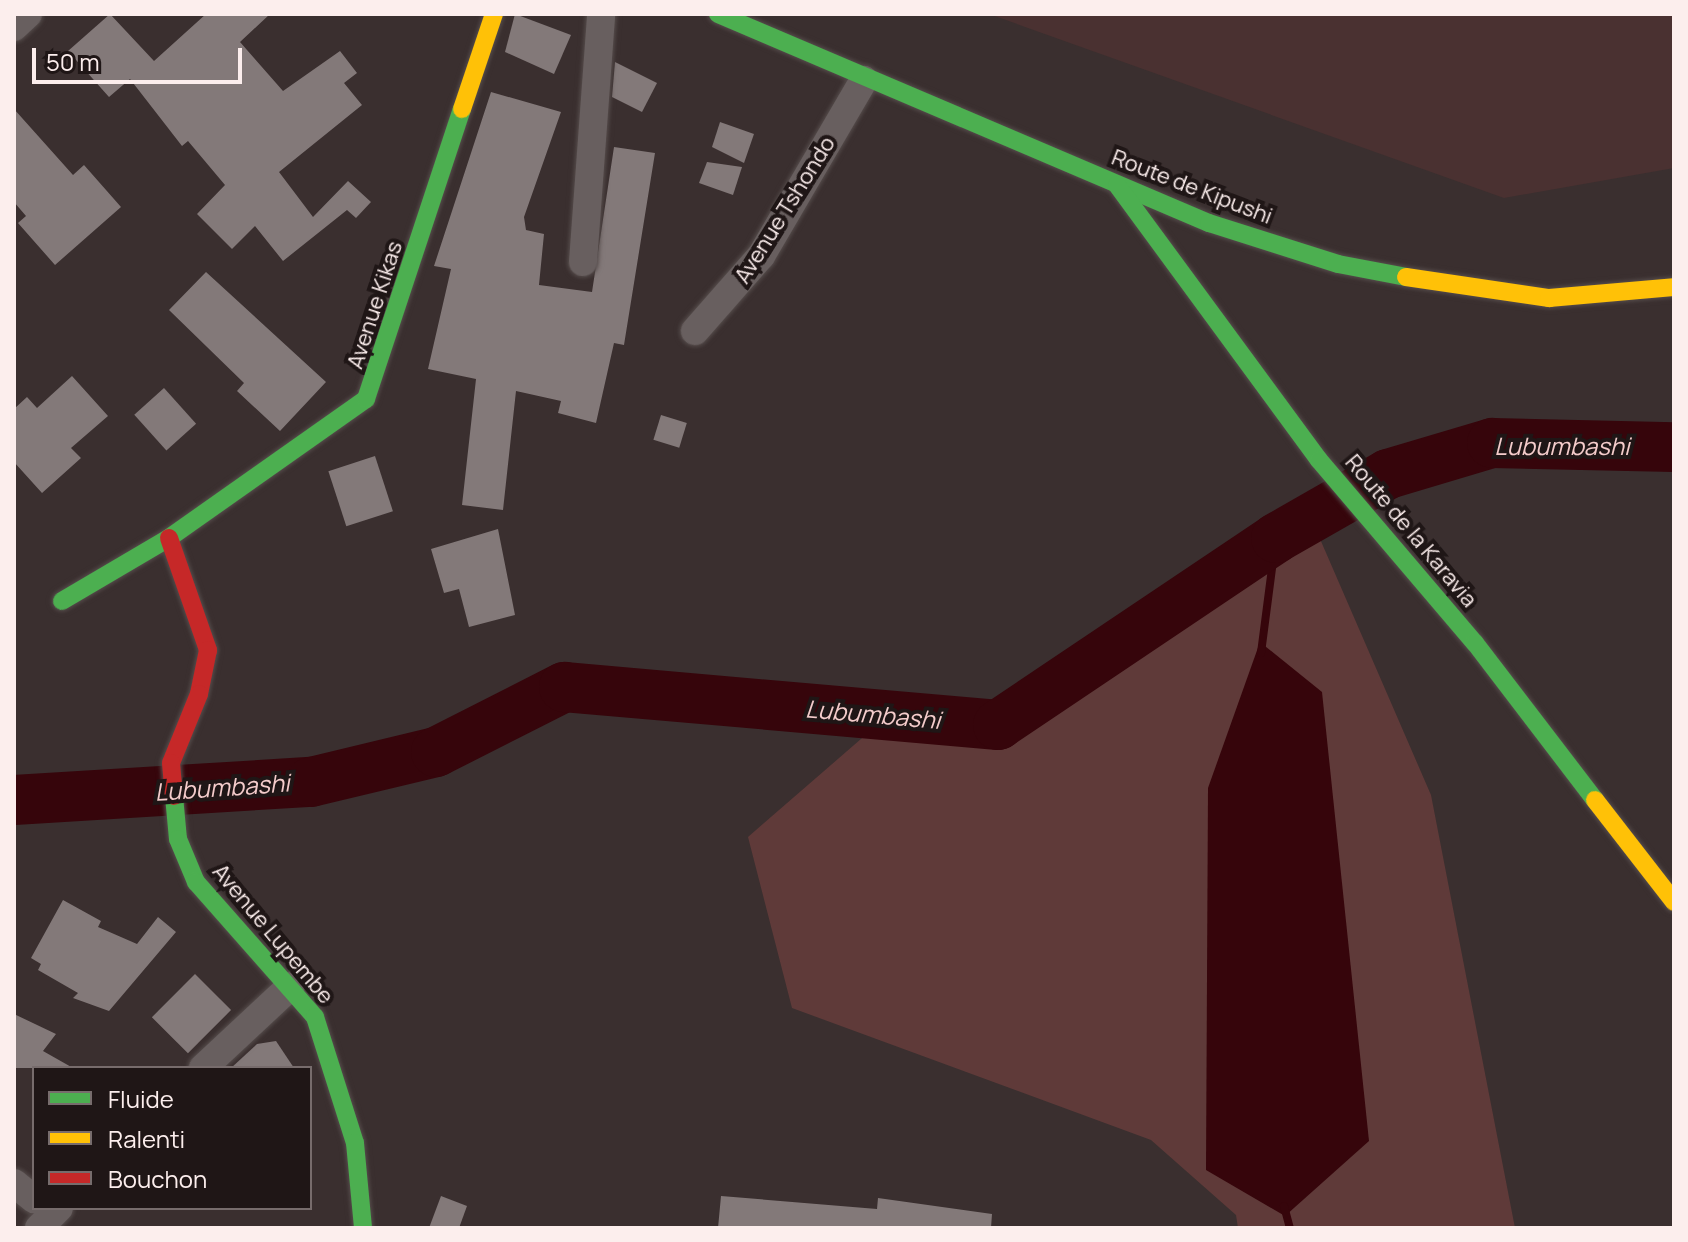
<!DOCTYPE html>
<style>
body{margin:0}
#map{position:relative;width:1688px;height:1242px;overflow:hidden;background:#3a2f2f;font-family:Manrope,sans-serif}
div>[style]{position:absolute}
.built>*{inset:0;background:#4a3131}
.green>*{inset:0;background:#5f3a39}
.water>*{inset:0;background:#36050b}
.stream>*{height:8px;margin:-4px;padding:0 4px;transform-origin:4px;border-radius:4px;background:#36050b}
.river>*{height:50px;margin:-25px;padding:0 25px;transform-origin:25px;border-radius:25px;background:#36050b}
.building>*{inset:0;background:#837979;transform-origin:0 0}
.roads{filter:drop-shadow(0 0 2px #554c4b) drop-shadow(0 0 2px #554c4b)}
.street>*{height:28px;margin:-14px;padding:0 14px;transform-origin:14px;border-radius:14px;background:#685f5f}
.fast>*{height:18px;margin:-9px;padding:0 9px;transform-origin:9px;border-radius:9px;background:#4caf50}
.slow>*{height:18px;margin:-9px;padding:0 9px;transform-origin:9px;border-radius:9px;background:#ffc107}
.jam>*{height:18px;margin:-9px;padding:0 9px;transform-origin:9px;border-radius:9px;background:#c62828}
span{translate:-50% -50%;white-space:nowrap;text-align:center;line-height:1.15;-webkit-text-stroke:8px #1f1616;paint-order:stroke}
.street-label{font-size:22px;color:#fceeed}
.water-label{font-size:24px;color:#f4cccb;font-style:italic}
.frame{position:absolute;inset:0;border:16px solid #fceeed;pointer-events:none}
.legend{position:absolute;left:32px;top:1066px;width:280px;height:144px;box-sizing:border-box;background:#1f1616;border:2px solid #776c6c;margin:0;padding:10px 14px;list-style:none;font-size:24px;color:#fceeed}
.legend li{display:flex;align-items:center;gap:16px;height:40px}
.legend b{width:40px;border:2px solid #776c6c}
.scale{position:absolute;left:32px;top:48px;width:210px;height:36px;box-sizing:border-box;border:4px solid #fceeed;border-top:0;padding-left:10px;font-size:24px;line-height:28px;white-space:nowrap;color:#fceeed;-webkit-text-stroke:6px #1f1616;paint-order:stroke}
</style>
<div id="map">
<div class="built">
<i style="clip-path:polygon(989px 14px,1674px 14px,1674px 168px,1504px 198px)"></i>
</div>
<div class="green">
<i style="clip-path:polygon(1317px 532px,1431px 795px,1515px 1228px,1238px 1228px,1236px 1215px,1151px 1140px,792px 1008px,748px 837px,869px 732px,996px 734px,1166px 612px)"></i>
</div>
<div class="water">
<i style="clip-path:polygon(1260px 642px,1322px 692px,1369px 1141px,1285px 1216px,1206px 1170px,1208px 788px)"></i>
</div>
<div class="stream">
<i style="left:1261px;top:653px;width:116px;rotate:-82.6deg"></i>
<i style="left:1284px;top:1206px;width:23px;rotate:75deg"></i>
</div>
<div class="river">
<i style="left:14px;top:800px;width:298px;rotate:-3.5deg"></i>
<i style="left:311px;top:782px;width:129px;rotate:-13.5deg"></i>
<i style="left:436px;top:752px;width:144px;rotate:-26.9deg"></i>
<i style="left:564px;top:687px;width:436px;rotate:5deg"></i>
<i style="left:998px;top:725px;width:335px;rotate:-33.9deg"></i>
<i style="left:1276px;top:538px;width:129px;rotate:-29.7deg"></i>
<i style="left:1388px;top:474px;width:109px;rotate:-16.6deg"></i>
<i style="left:1492px;top:443px;width:182px;rotate:1.3deg"></i>
</div>
<div class="building">
<i style="clip-path:polygon(110px 14px,154px 61px,206px 14px,270px 14px,240px 42px,283px 91px,340px 51px,357px 73px,344px 83px,362px 105px,279px 172px,313px 217px,348px 181px,371px 202px,356px 218px,347px 210px,283px 261px,255px 226px,232px 249px,197px 214px,225px 185px,188px 141px,182px 146px,130px 79px,109px 97px,68px 51px)"></i>
<i style="clip-path:polygon(515px 14px,571px 35px,554px 74px,505px 52px)"></i>
<i style="clip-path:polygon(615px 62px,657px 83px,642px 112px,612px 97px)"></i>
<i style="clip-path:polygon(491px 92px,561px 112px,524px 217px,526px 230px,544px 234px,539px 285px,592px 292px,614px 147px,655px 153px,624px 345px,614px 343px,596px 423px,558px 413px,561px 401px,516px 391px,503px 510px,462px 505px,476px 379px,428px 369px,451px 269px,434px 266px)"></i>
<i style="clip-path:polygon(14px 109px,73px 175px,84px 165px,121px 207px,55px 265px,18px 223px,26px 216px,14px 202px)"></i>
<i style="clip-path:polygon(720px 122px,754px 134px,744px 163px,712px 147px)"></i>
<i style="clip-path:polygon(707px 162px,742px 167px,733px 195px,699px 183px)"></i>
<i style="clip-path:polygon(206px 272px,326px 382px,280px 431px,237px 391px,244px 383px,169px 310px)"></i>
<i style="clip-path:polygon(72px 376px,108px 416px,71px 448px,81px 458px,42px 493px,14px 462px,14px 409px,27px 397px,37px 408px)"></i>
<i style="left:164px;top:388px;width:48px;height:40px;rotate:48deg"></i>
<i style="left:661px;top:415px;width:27px;height:26px;rotate:17deg"></i>
<i style="left:375px;top:456px;width:58px;height:49px;rotate:72deg"></i>
<i style="clip-path:polygon(498px 529px,515px 615px,469px 627px,459px 589px,444px 593px,431px 549px)"></i>
<i style="clip-path:polygon(63px 900px,101px 921px,98px 927px,137px 944px,158px 917px,176px 932px,109px 1011px,73px 998px,78px 993px,38px 970px,41px 964px,31px 958px)"></i>
<i style="left:195px;top:974px;width:51px;height:61px;rotate:45deg"></i>
<i style="clip-path:polygon(14px 1014px,56px 1034px,43px 1051px,73px 1068px,14px 1068px)"></i>
<i style="clip-path:polygon(276px 1041px,294px 1068px,231px 1068px,257px 1044px)"></i>
<i style="clip-path:polygon(441px 1196px,467px 1206px,459px 1228px,429px 1228px)"></i>
<i style="clip-path:polygon(721px 1196px,877px 1209px,878px 1198px,992px 1214px,991px 1228px,718px 1228px)"></i>
</div>
<div class="roads">
<div class="street">
<i style="left:14px;top:27px;width:19px;rotate:-43deg"></i>
<i style="left:583px;top:262px;width:249px;rotate:-85.8deg"></i>
<i style="left:695px;top:331px;width:100px;rotate:-48.7deg"></i>
<i style="left:761px;top:256px;width:204px;rotate:-59.7deg"></i>
<i style="left:203px;top:1068px;width:120px;rotate:-43deg"></i>
<i style="left:14px;top:1183px;width:26px;rotate:39deg"></i>
<i style="left:39px;top:1228px;width:28px;rotate:-45deg"></i>
</div>
<div class="fast">
<i style="left:718px;top:14px;width:534px;rotate:23.06deg"></i>
<i style="left:1209px;top:223px;width:135px;rotate:17.6deg"></i>
<i style="left:1338px;top:264px;width:69px;rotate:10.8deg"></i>
<i style="left:1117px;top:185px;width:341px;rotate:53.7deg"></i>
<i style="left:1319px;top:460px;width:240px;rotate:49.6deg"></i>
<i style="left:1475px;top:643px;width:198px;rotate:52.6deg"></i>
<i style="left:62px;top:601px;width:124px;rotate:-30.5deg"></i>
<i style="left:169px;top:538px;width:241px;rotate:-35.2deg"></i>
<i style="left:366px;top:399px;width:305px;rotate:-71.7deg"></i>
<i style="left:174px;top:796px;width:43px;rotate:84.7deg"></i>
<i style="left:178px;top:839px;width:47px;rotate:67.3deg"></i>
<i style="left:196px;top:882px;width:180px;rotate:48.6deg"></i>
<i style="left:315px;top:1017px;width:132px;rotate:72.4deg"></i>
<i style="left:355px;top:1143px;width:85px;rotate:84.6deg"></i>
</div>
<div class="slow">
<i style="left:462px;top:109px;width:100px;rotate:-71.4deg"></i>
<i style="left:1406px;top:277px;width:145px;rotate:8.4deg"></i>
<i style="left:1549px;top:298px;width:125px;rotate:-5deg"></i>
<i style="left:1595px;top:800px;width:129px;rotate:52.2deg"></i>
</div>
<div class="jam">
<i style="left:169px;top:538px;width:119px;rotate:70.8deg"></i>
<i style="left:208px;top:650px;width:45px;rotate:101.6deg"></i>
<i style="left:199px;top:694px;width:74px;rotate:112.1deg"></i>
<i style="left:171px;top:763px;width:33px;rotate:85deg"></i>
</div>
</div>
<div class="street-label">
<span style="left:1192px;top:187px;rotate:21deg">Route de Kipushi</span>
<span style="left:785px;top:210px;rotate:-58deg">Avenue Tshondo</span>
<span style="left:375px;top:305px;rotate:-72deg">Avenue Kikas</span>
<span style="left:1411px;top:531px;rotate:50deg">Route de la Karavia</span>
<span style="left:273px;top:934px;rotate:50deg">Avenue Lupembe</span>
</div>
<div class="water-label">
<span style="left:1562px;top:446px">Lubumbashi</span>
<span style="left:873px;top:714px;rotate:5deg">Lubumbashi</span>
<span style="left:222px;top:787px;rotate:-4deg">Lubumbashi</span>
</div>
<div class="frame"></div>
<ul class="legend">
<li><b style="height:10px;background:#4caf50"></b>Fluide</li>
<li><b style="height:10px;background:#ffc107"></b>Ralenti</li>
<li><b style="height:10px;background:#c62828"></b>Bouchon</li>
</ul>
<div class="scale">50 m</div>
</div>
